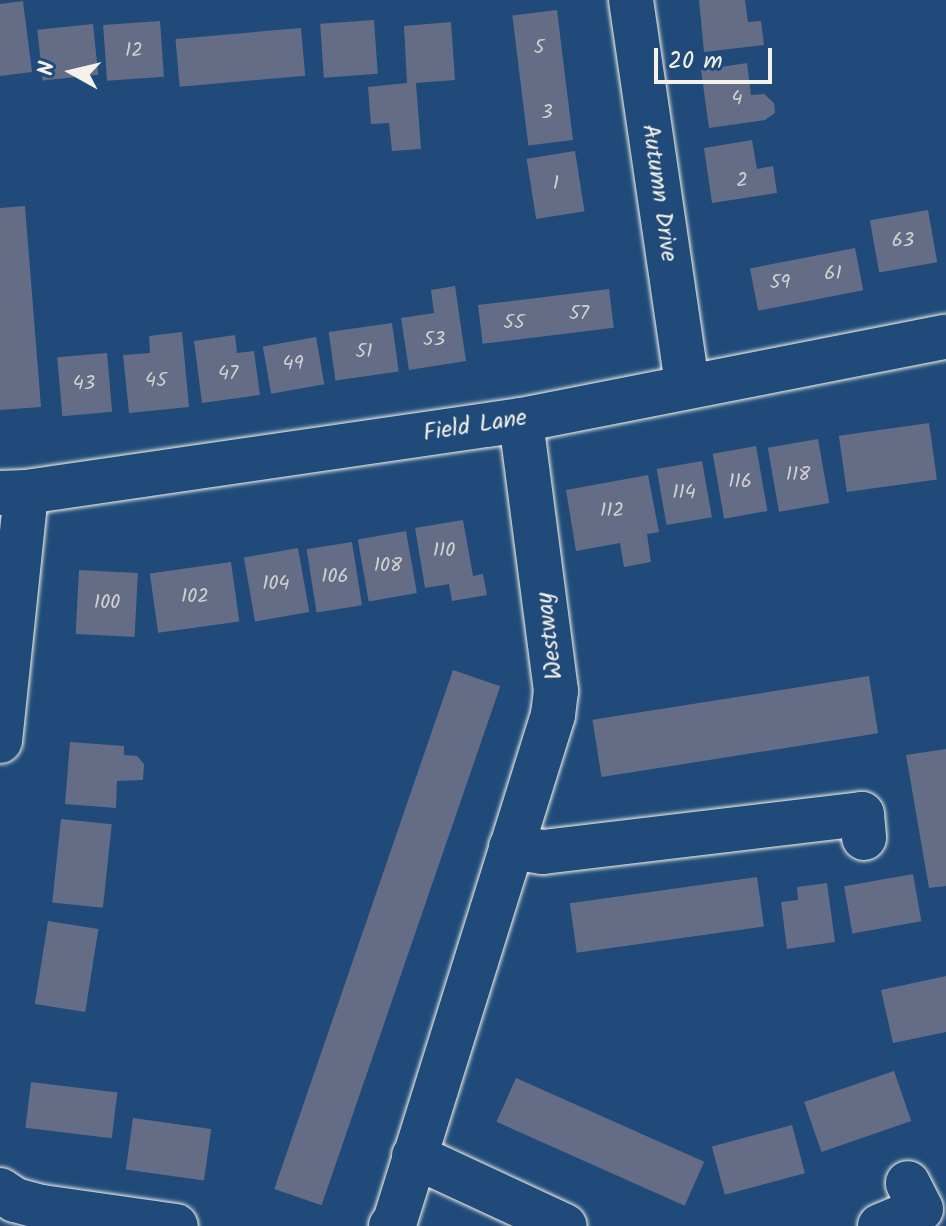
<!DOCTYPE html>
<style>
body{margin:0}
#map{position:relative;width:946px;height:1226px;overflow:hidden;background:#1f4a7a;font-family:Kalam,sans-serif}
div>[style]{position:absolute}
.building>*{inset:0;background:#656d86;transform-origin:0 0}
.roads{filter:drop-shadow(0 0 2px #f4f1e8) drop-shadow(0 0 2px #f4f1e8)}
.street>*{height:44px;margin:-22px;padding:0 22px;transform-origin:22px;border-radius:22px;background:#1f4a7a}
span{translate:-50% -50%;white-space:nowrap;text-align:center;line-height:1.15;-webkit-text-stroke:7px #1f4a7a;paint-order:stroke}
.number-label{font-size:20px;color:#d0d0d0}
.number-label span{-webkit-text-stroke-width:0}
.street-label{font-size:24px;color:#f4f1e8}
.north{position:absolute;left:32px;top:32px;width:80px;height:80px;-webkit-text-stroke:6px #1f4a7a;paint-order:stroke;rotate:278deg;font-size:22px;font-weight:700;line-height:32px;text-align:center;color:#f4f1e8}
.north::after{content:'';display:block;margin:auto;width:28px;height:36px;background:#f4f1e8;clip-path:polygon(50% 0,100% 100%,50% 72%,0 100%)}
.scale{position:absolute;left:654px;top:48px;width:118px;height:36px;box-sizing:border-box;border:4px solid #f4f1e8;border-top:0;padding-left:10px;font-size:24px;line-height:28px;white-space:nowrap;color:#f4f1e8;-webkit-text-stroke:6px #1f4a7a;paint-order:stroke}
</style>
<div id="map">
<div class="building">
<i style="clip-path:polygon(699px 0,745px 0,748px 22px,761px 21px,764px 45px,704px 52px)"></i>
<i style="clip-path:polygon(23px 1px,32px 72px,0 76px,0 4px)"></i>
<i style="left:557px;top:10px;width:131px;height:45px;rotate:83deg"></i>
<i style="left:374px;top:20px;width:54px;height:54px;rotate:86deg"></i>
<i style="left:160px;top:21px;width:56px;height:57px;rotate:86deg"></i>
<i style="clip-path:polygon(451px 22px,455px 80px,416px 83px,421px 149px,392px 151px,389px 123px,371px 124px,368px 87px,407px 83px,404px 26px)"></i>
<i style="left:93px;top:24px;width:51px;height:56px;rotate:84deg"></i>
<i style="left:301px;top:28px;width:48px;height:126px;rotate:85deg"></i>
<i style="clip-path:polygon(747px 63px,751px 95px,764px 94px,774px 103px,775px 113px,765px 120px,709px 128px,701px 70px)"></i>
<i style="clip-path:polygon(752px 140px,757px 169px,773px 166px,777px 193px,712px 203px,704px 148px)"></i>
<i style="left:575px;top:151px;width:61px;height:49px;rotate:81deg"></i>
<i style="clip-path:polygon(25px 206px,41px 407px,0 410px,0 208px)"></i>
<i style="left:928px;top:210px;width:53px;height:59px;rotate:80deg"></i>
<i style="left:855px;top:248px;width:43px;height:107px;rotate:79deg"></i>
<i style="clip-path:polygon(455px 286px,466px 361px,409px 370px,401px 318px,434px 313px,431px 290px)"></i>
<i style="left:609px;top:289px;width:39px;height:132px;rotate:83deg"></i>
<i style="left:392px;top:323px;width:49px;height:64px;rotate:82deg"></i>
<i style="clip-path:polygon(182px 332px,189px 407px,129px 413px,123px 355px,150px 353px,149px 336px)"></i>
<i style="clip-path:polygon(235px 335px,237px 353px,254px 351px,260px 395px,202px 403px,194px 341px)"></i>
<i style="left:316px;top:337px;width:48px;height:54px;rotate:80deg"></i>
<i style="left:107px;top:353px;width:59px;height:50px;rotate:85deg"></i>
<i style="left:929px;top:423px;width:57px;height:91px;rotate:82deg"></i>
<i style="left:818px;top:439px;width:65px;height:51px;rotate:80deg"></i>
<i style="left:756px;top:446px;width:66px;height:44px;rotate:80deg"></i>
<i style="left:702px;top:461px;width:57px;height:46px;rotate:80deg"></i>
<i style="clip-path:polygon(648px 475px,659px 532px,647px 534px,651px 562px,624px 567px,620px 543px,576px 551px,566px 490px)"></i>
<i style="clip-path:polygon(463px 520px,473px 576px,483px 574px,487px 595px,452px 601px,449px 584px,425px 588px,415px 528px)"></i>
<i style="left:406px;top:531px;width:63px;height:49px;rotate:80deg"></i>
<i style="left:352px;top:542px;width:64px;height:46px;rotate:81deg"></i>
<i style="left:298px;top:548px;width:65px;height:55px;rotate:80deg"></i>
<i style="left:231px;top:562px;width:60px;height:82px;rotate:82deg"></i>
<i style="left:79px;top:570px;width:59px;height:64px;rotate:3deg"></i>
<i style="left:453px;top:670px;width:50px;height:549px;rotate:19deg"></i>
<i style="left:869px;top:676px;width:58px;height:280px;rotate:81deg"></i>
<i style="clip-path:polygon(70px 742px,124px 746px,124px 755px,137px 756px,144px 764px,143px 780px,117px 781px,116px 808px,65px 804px)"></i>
<i style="clip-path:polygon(946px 749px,946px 886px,929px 888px,906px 755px)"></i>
<i style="left:61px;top:819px;width:51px;height:84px;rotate:6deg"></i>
<i style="left:913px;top:874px;width:48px;height:70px;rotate:80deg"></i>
<i style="left:757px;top:877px;width:50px;height:189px;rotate:82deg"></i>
<i style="clip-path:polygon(827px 883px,835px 942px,787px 949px,781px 902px,798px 900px,797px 887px)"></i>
<i style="left:48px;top:921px;width:51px;height:84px;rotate:9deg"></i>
<i style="clip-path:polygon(946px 976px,946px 1032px,893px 1043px,881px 990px)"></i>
<i style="left:894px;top:1071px;width:53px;height:95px;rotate:71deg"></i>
<i style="left:516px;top:1078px;width:206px;height:48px;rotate:24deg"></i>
<i style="left:31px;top:1082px;width:87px;height:46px;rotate:7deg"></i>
<i style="left:133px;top:1118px;width:79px;height:52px;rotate:8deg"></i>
<i style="left:792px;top:1125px;width:50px;height:83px;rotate:75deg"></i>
</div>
<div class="roads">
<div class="street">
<i style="left:631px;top:0;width:389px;rotate:81.7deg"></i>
<i style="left:0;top:493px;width:26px;rotate:-2deg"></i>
<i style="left:26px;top:492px;width:500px;rotate:-8.28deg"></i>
<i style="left:521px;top:420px;width:433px;rotate:-11.1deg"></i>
<i style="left:0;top:741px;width:250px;rotate:-84deg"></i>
<i style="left:511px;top:847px;width:32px;rotate:9deg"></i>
<i style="left:543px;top:852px;width:321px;rotate:-6.8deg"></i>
<i style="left:862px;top:814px;width:24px;rotate:85deg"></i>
<i style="left:414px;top:1156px;width:166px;rotate:24.9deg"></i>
<i style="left:0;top:1190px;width:18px;rotate:34deg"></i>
<i style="left:15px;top:1200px;width:28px;rotate:15deg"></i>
<i style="left:42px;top:1207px;width:135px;rotate:8.1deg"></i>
<i style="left:391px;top:1226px;width:6px;rotate:-51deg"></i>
<i style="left:395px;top:1221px;width:530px;rotate:-72.66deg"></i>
<i style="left:553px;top:715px;width:24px;rotate:-83deg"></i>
<i style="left:556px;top:691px;width:273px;rotate:-97.4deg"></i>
<i style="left:880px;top:1226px;width:44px;rotate:-22.5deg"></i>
<i style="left:921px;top:1209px;width:29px;rotate:-117deg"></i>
</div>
</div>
<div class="number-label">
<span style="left:539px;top:48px">5</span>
<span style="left:134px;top:51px">12</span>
<span style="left:737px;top:99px">4</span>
<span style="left:547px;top:113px">3</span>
<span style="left:742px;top:181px">2</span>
<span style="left:556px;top:184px">1</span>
<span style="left:903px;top:241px">63</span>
<span style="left:833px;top:274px">61</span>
<span style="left:780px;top:283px">59</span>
<span style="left:579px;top:314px">57</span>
<span style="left:514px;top:323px">55</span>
<span style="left:434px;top:340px">53</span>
<span style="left:364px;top:352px">51</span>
<span style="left:293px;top:364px">49</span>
<span style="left:228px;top:374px">47</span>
<span style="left:156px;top:381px">45</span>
<span style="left:84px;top:384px">43</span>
<span style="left:798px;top:475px">118</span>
<span style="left:740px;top:482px">116</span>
<span style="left:684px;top:493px">114</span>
<span style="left:612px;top:511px">112</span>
<span style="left:444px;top:551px">110</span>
<span style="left:388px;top:566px">108</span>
<span style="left:335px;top:577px">106</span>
<span style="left:276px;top:584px">104</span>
<span style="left:195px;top:597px">102</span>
<span style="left:107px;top:603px">100</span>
</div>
<div class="street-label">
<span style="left:659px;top:193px;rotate:82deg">Autumn Drive</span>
<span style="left:475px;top:426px;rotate:-9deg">Field Lane</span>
<span style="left:550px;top:636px;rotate:-97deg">Westway</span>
</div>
<div class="north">N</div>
<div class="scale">20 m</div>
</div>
